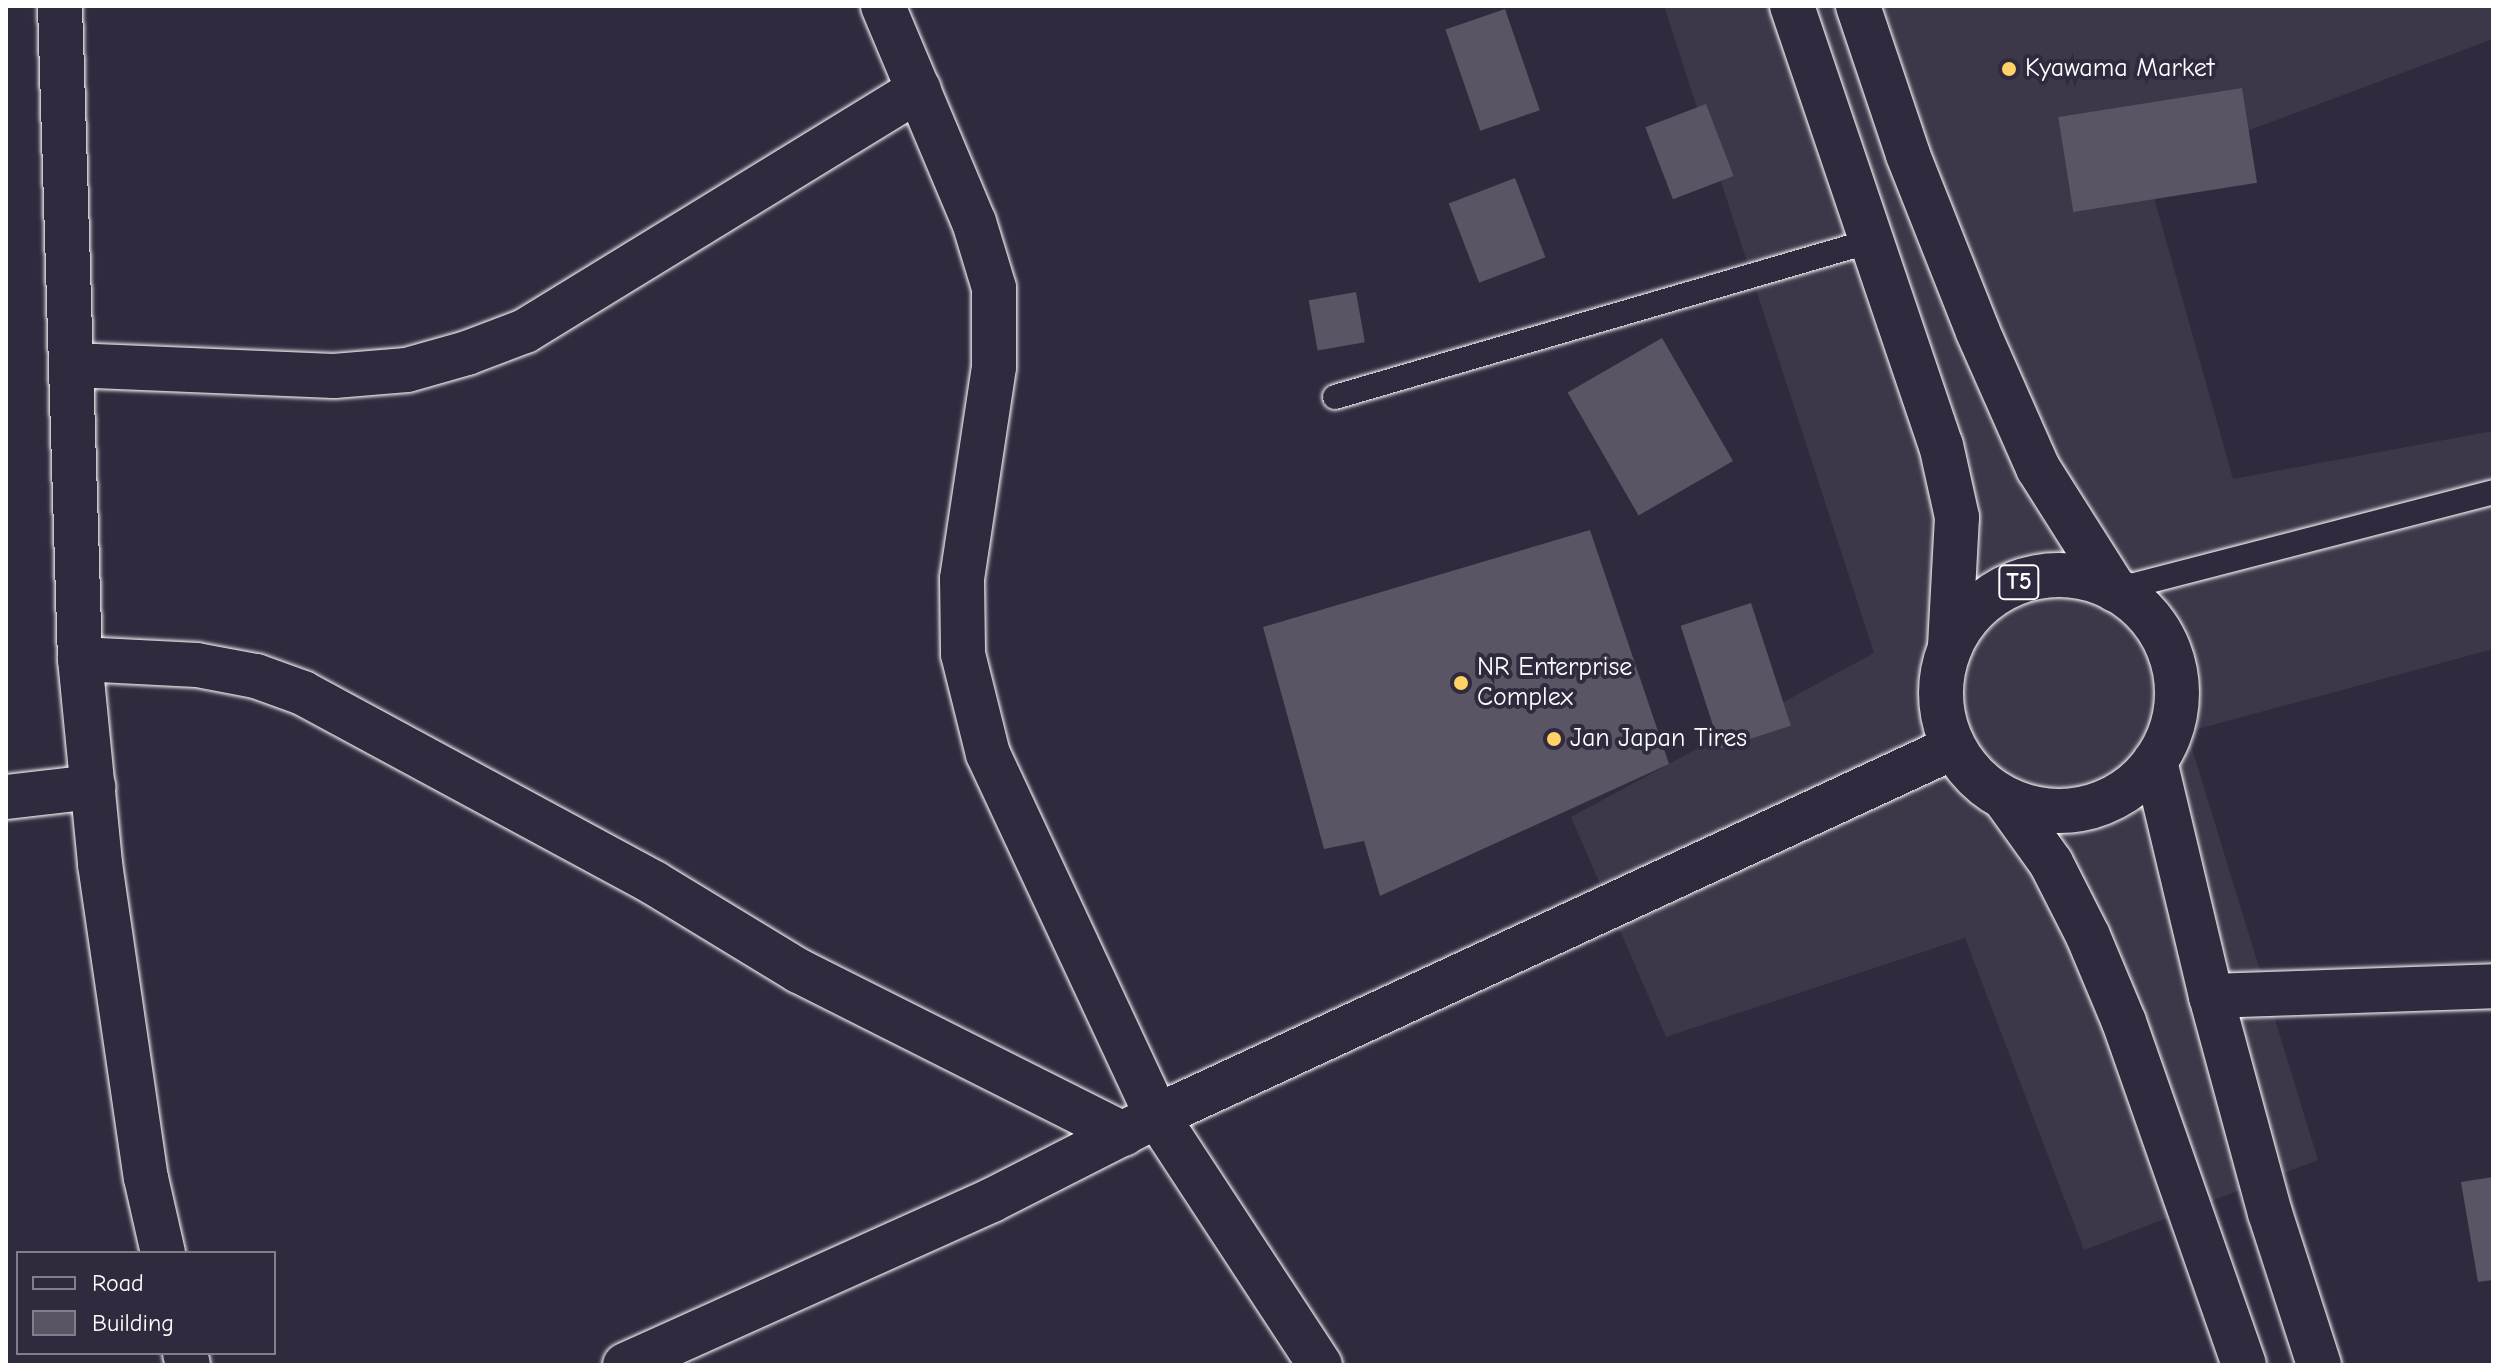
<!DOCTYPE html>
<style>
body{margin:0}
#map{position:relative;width:2499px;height:1371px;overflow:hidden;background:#2f2a3d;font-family:"Comic Neue",sans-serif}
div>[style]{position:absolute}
.built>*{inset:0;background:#3c3749}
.building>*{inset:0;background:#595564;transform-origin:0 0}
.roads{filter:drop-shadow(0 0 2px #fff) drop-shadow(0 0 2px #fff)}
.service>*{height:24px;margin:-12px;padding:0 12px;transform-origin:12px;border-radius:12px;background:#2f2a3d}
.minor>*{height:44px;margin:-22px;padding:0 22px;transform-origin:22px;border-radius:22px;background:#2f2a3d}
.trunk>*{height:44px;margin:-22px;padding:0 22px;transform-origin:22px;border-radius:22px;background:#2f2a3d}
.trunk>.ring{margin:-22px;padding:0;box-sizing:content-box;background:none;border:44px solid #2f2a3d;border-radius:50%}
.dots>*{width:22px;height:22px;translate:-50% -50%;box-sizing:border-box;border:4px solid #2f2a3d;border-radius:50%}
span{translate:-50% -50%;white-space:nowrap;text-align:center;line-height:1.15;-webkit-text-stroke:8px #2f2a3d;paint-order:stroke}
.shield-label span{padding:2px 6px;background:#2f2a3d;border:2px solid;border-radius:6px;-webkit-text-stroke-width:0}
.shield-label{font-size:24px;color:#fff;font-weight:700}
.poi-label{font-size:26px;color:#fff}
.left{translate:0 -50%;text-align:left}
.frame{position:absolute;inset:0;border:8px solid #fff;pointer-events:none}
.legend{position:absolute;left:16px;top:1251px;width:260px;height:104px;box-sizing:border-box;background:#2f2a3d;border:2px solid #827f8b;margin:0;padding:10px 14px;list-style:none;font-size:24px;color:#fff}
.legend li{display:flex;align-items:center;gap:16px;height:40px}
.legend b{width:40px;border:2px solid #827f8b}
</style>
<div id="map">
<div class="built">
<i style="clip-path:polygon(1664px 6px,2493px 6px,2493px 39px,2146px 169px,2233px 479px,2493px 431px,2493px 649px,2187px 732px,2318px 1160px,2084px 1250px,1965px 938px,1666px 1037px,1571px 817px,1874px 653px)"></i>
</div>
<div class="building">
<i style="left:1505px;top:9px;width:107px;height:63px;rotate:71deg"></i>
<i style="left:2242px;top:88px;width:96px;height:186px;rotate:81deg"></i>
<i style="left:1706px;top:104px;width:77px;height:65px;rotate:69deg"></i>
<i style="left:1515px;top:178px;width:85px;height:71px;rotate:69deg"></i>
<i style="left:1356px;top:292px;width:51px;height:48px;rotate:80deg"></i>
<i style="left:1662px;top:338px;width:142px;height:109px;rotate:60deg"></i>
<i style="clip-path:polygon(1590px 530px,1669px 764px,1380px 896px,1364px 841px,1324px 849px,1263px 627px)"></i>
<i style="left:1751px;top:603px;width:129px;height:74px;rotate:72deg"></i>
<i style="clip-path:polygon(2493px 1177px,2493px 1280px,2478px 1282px,2461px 1182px)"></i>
</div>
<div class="roads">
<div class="service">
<i style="left:1335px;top:397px;width:558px;rotate:-16.23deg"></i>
<i style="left:2115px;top:590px;width:390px;rotate:-14.5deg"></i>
</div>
<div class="minor">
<i style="left:60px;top:6px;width:653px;rotate:88.25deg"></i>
<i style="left:80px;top:659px;width:206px;rotate:84.4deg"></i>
<i style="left:100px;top:864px;width:317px;rotate:81.7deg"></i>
<i style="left:146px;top:1178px;width:77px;rotate:77.2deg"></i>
<i style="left:883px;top:6px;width:234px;rotate:67.2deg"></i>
<i style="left:974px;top:222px;width:69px;rotate:73.1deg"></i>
<i style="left:994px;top:288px;width:79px;rotate:90deg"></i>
<i style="left:994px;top:367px;width:214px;rotate:98.6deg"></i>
<i style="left:962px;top:579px;width:75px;rotate:89.2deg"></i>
<i style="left:963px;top:654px;width:103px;rotate:76deg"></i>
<i style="left:988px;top:754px;width:400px;rotate:65deg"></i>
<i style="left:1157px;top:1116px;width:298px;rotate:56.8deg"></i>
<i style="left:71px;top:365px;width:263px;rotate:2.4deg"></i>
<i style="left:334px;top:376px;width:73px;rotate:-4.7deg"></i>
<i style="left:407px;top:370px;width:62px;rotate:-15.8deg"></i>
<i style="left:467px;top:353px;width:62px;rotate:-20.8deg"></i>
<i style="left:525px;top:331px;width:462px;rotate:-31.5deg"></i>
<i style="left:80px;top:659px;width:117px;rotate:2.9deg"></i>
<i style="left:197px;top:665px;width:60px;rotate:10.6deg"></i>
<i style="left:256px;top:676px;width:50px;rotate:19.9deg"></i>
<i style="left:303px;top:693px;width:399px;rotate:28.4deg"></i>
<i style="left:654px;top:883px;width:170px;rotate:31.3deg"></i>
<i style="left:799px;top:971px;width:363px;rotate:26.7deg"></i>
<i style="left:6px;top:797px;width:88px;rotate:-6.6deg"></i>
<i style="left:2211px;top:996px;width:282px;rotate:-2deg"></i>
<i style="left:185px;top:1353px;width:12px;rotate:76deg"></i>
<i style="left:625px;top:1365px;width:402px;rotate:-24.2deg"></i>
<i style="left:992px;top:1200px;width:185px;rotate:-27deg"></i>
<i style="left:1157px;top:1116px;width:878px;rotate:-24.84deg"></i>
</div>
<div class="trunk">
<i style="left:1792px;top:6px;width:464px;rotate:71.3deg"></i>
<i style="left:1941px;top:445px;width:74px;rotate:77.5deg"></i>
<i style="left:1957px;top:517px;width:131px;rotate:93.1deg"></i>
<i style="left:1858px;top:6px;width:157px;rotate:71.4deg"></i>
<i style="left:1908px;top:155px;width:190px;rotate:68.4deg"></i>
<i style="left:1978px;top:332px;width:149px;rotate:66.2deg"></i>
<i style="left:2038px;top:468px;width:144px;rotate:57.7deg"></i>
<i class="ring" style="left:1941px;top:575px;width:192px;height:192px"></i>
<i style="left:2155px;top:761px;width:242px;rotate:76.6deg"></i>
<i style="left:2211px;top:996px;width:225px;rotate:74.8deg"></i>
<i style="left:2270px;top:1213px;width:160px;rotate:72.1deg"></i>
<i style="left:2005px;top:799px;width:79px;rotate:54.3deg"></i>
<i style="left:2051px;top:863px;width:82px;rotate:63.1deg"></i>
<i style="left:2088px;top:936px;width:93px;rotate:67.3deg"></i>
<i style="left:2124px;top:1022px;width:363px;rotate:70.7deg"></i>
</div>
</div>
<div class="dots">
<i style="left:2009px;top:69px;background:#ffd166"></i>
<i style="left:1461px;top:683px;background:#ffd166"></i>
<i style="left:1554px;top:739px;background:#ffd166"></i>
</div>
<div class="shield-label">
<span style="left:2019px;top:582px">T5</span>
</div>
<div class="poi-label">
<span class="left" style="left:2025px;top:69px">Kyawama Market</span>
<span class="left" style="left:1477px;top:683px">NR Enterprise<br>Complex</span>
<span class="left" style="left:1570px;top:739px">Jan Japan Tires</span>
</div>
<div class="frame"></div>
<ul class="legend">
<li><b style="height:10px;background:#2f2a3d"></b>Road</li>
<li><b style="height:22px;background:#595564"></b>Building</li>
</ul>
</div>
